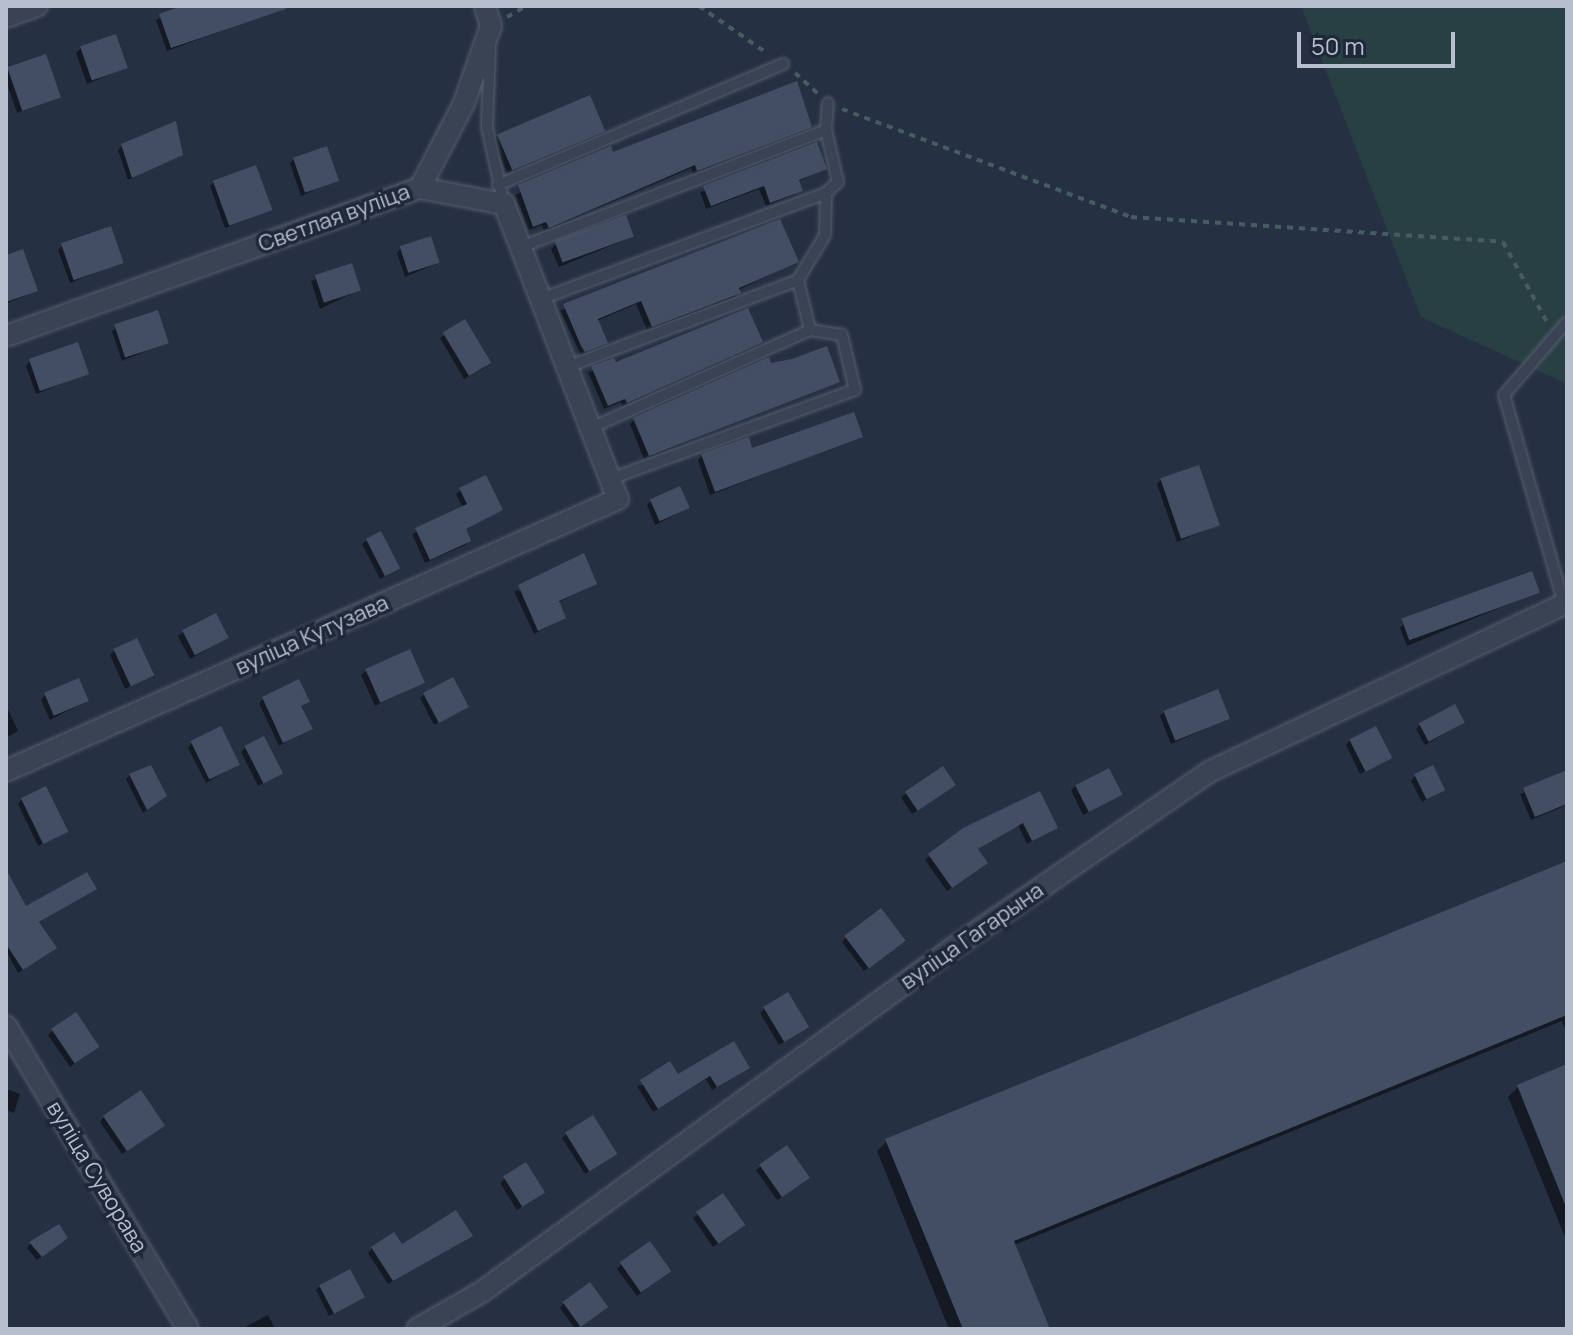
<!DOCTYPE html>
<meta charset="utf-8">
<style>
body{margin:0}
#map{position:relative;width:1573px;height:1335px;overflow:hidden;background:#263043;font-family:Manrope,sans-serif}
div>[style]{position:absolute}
.green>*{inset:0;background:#283f44}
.shadow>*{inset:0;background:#0007}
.building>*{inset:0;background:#424e63;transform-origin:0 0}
.path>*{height:4px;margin-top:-2px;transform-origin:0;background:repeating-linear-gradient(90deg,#465c61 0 6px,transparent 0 12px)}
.roads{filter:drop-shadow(0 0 2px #555e6d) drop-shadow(0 0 2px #555e6d)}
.service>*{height:10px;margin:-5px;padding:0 5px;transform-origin:5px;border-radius:5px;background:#3a4353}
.minor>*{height:20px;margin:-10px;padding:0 10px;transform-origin:10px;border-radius:10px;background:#3a4353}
span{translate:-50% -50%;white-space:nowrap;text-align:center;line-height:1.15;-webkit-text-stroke:7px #1f2838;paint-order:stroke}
.street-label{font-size:22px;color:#b7becd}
.frame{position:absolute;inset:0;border:8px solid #b7becd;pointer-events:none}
.scale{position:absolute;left:1297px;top:32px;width:158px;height:36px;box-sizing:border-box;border:4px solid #b7becd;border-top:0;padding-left:10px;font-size:24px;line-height:28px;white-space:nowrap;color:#b7becd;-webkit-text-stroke:6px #1f2838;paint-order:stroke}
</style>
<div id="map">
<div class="green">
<i style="clip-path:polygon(1301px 6px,1567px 6px,1567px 384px,1421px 317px)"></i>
</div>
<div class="shadow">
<i style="clip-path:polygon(189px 6px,270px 6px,272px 12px,167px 51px,156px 20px)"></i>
<i style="clip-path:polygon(81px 48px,125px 68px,87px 84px,76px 53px)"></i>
<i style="clip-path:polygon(8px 69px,59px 96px,17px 113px,6px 81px)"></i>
<i style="clip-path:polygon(810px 126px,693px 174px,691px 168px,544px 231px,542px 225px,529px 230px,515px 195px,610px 149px,612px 155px)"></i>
<i style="clip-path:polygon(602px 131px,507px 173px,493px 140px,498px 135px)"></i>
<i style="clip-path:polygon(122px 146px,181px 155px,128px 180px,118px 150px)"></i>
<i style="clip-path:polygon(294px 159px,336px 180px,301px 196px,290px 163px)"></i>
<i style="clip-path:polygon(825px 169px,797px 182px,796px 194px,766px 206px,759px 189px,706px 209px,700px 192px)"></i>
<i style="clip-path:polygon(214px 182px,270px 210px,225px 228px,210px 186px)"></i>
<i style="clip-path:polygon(632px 237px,559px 267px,551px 249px,556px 244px)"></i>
<i style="clip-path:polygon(62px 246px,122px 262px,70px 283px,58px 250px)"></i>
<i style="clip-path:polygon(401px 248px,438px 263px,405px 277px,397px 253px)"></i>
<i style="clip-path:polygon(6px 257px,35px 291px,6px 304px)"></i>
<i style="clip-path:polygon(796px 262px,738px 290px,735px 297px,647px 330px,636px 304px,597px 321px,606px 342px,581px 355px,560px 310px)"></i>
<i style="clip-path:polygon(351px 266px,359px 290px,320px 309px,311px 281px)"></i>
<i style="clip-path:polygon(464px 322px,485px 367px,464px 379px,440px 338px)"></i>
<i style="clip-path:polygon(117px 327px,167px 342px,122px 361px,112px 331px)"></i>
<i style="clip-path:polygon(760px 342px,622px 406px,621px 402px,604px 409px,588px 372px)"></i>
<i style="clip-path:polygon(30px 361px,87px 373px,36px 394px,26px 366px)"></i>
<i style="clip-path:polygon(793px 361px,838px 381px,644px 459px,630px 424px,634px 420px)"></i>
<i style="clip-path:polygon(861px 436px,710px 495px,698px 460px,702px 456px)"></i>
<i style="clip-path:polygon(1161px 480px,1218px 525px,1177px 542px,1157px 484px)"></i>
<i style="clip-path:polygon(461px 490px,500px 510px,464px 530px,469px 541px,465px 545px,425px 563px,412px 534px,463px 508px,456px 494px)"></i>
<i style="clip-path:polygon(651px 501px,688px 508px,655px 525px,647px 505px)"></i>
<i style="clip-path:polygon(367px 540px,398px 568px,393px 572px,380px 579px,362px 544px)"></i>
<i style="clip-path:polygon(595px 584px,557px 603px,564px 618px,534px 634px,514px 591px)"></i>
<i style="clip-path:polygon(1538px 592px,1407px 646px,1400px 628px,1404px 623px)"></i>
<i style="clip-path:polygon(183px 632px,227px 638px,190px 659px,178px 636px)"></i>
<i style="clip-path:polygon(114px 651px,151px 674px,125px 689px,110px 655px)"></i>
<i style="clip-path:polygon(366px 671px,422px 683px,375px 706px,361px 675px)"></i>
<i style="clip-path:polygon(425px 694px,467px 706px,434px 725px,420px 698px)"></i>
<i style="clip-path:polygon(45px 695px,87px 701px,50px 720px,41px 700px)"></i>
<i style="clip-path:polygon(263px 699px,308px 701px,300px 707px,310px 729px,279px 746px,259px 703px)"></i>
<i style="clip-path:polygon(7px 707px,18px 731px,6px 738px,6px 707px)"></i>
<i style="clip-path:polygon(1164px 712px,1227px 719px,1171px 744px,1160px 716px)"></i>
<i style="clip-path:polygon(1462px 723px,1425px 745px,1416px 729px,1420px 725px)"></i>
<i style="clip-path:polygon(1350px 740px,1389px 758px,1360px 774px,1346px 745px)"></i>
<i style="clip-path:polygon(192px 743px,238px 764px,206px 783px,188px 748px)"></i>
<i style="clip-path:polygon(245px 748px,280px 773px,258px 786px,241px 752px)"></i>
<i style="clip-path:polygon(942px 768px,949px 789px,912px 814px,901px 797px)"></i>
<i style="clip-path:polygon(1567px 772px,1567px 805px,1531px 820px,1520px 794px)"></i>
<i style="clip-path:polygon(130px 775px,160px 800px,143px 813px,126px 779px)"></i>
<i style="clip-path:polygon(1415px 776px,1443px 789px,1422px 802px,1411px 781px)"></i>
<i style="clip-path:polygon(1076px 786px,1120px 795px,1083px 815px,1071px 790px)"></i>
<i style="clip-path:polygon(1040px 794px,1056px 827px,1027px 844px,1018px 825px,976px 850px,981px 867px,947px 891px,925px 860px,964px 830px)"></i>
<i style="clip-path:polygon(22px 799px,65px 831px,38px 846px,18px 804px)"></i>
<i style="clip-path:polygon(1567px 863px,1567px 1034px,1562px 1021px,1014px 1245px,1048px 1329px,949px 1329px,877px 1151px,887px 1141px)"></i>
<i style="clip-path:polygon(6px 872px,25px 909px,94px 889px,38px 923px,50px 952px,18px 973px,6px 950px)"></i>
<i style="clip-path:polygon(846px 937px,899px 945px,864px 971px,842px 942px)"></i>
<i style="clip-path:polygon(764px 1009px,802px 1031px,779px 1045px,760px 1013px)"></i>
<i style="clip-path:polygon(52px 1031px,93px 1051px,70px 1067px,48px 1035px)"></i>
<i style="clip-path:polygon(1567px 1066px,1567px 1242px,1508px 1097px,1518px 1087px)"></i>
<i style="clip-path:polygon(747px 1068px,712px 1090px,706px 1079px,653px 1112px,637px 1086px)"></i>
<i style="clip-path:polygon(6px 1089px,20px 1094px,14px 1113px,6px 1110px)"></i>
<i style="clip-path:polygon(104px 1117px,158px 1130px,122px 1154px,100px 1122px)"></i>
<i style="clip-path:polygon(567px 1134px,610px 1158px,585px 1174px,562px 1138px)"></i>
<i style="clip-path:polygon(787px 1147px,804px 1182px,777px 1200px,756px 1170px)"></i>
<i style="clip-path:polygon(504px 1179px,538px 1196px,517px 1210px,500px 1183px)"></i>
<i style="clip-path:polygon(722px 1196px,738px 1229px,713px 1247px,693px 1218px)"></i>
<i style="clip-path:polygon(470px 1236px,388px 1284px,368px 1253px,372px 1248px)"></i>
<i style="clip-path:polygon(61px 1242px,37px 1260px,27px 1248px,31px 1243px)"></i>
<i style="clip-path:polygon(622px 1264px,665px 1275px,637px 1296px,617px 1269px)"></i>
<i style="clip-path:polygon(320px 1286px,362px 1297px,329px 1316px,316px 1290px)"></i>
<i style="clip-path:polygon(564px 1303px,601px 1311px,575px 1329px,560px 1308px)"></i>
<i style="clip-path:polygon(268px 1315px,275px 1329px,241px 1329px)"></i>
</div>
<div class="building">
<i style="clip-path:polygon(182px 6px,285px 6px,286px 9px,171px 48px,159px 14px)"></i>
<i style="left:116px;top:34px;width:36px;height:38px;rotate:71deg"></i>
<i style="left:46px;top:54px;width:46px;height:41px;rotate:71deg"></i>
<i style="clip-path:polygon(797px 81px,812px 127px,697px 171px,695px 165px,549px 228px,546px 222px,533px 227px,518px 185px,611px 146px,613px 152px)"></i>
<i style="left:590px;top:95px;width:39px;height:101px;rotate:67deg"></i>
<i style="clip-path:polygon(176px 121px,183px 155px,132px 178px,121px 144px)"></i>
<i style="clip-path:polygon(817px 142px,827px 169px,799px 180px,803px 191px,770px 203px,764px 186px,711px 206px,703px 186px)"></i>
<i style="left:327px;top:146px;width:37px;height:36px;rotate:71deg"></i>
<i style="left:256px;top:165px;width:48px;height:46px;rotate:70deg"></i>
<i style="left:626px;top:215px;width:23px;height:76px;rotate:70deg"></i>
<i style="clip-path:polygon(780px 219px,799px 262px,739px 288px,741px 293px,652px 327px,641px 301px,598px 319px,608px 343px,585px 352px,581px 346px,563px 304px)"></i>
<i style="left:111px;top:226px;width:39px;height:53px;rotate:71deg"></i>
<i style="left:431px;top:236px;width:28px;height:33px;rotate:72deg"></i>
<i style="clip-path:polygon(23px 249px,38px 291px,6px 302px,6px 255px)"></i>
<i style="left:352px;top:263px;width:29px;height:39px;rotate:72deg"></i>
<i style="clip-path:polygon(748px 308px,763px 342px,627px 403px,625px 399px,608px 406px,591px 366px,614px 358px,616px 362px)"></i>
<i style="left:158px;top:310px;width:35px;height:46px;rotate:72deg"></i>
<i style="left:465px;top:319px;width:51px;height:26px;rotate:59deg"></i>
<i style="left:78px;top:342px;width:34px;height:52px;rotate:71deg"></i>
<i style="clip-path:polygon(827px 346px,840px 382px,649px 456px,633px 418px,769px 357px,771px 363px,792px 359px)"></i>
<i style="clip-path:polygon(854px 412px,863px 437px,715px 492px,701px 454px,749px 437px,752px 448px)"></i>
<i style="left:1199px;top:465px;width:64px;height:41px;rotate:71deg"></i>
<i style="clip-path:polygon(486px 475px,503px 510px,466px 529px,471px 541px,430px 560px,415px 528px,467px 504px,459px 488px)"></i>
<i style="left:680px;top:486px;width:24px;height:33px;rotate:66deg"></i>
<i style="left:381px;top:531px;width:42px;height:17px;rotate:63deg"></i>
<i style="clip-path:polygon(584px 553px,597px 584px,559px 601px,566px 618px,538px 631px,518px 585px)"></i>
<i style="left:1532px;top:571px;width:23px;height:139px;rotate:70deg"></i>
<i style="left:216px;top:613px;width:28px;height:38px;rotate:63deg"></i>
<i style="left:137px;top:638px;width:41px;height:26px;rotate:65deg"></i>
<i style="left:410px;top:649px;width:37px;height:49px;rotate:66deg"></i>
<i style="left:453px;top:677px;width:34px;height:34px;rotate:62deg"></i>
<i style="left:79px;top:678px;width:25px;height:38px;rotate:67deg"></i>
<i style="clip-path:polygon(299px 679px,310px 702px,301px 706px,313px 729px,283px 743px,262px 697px)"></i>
<i style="left:1218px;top:689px;width:32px;height:59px;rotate:68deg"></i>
<i style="left:1455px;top:704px;width:21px;height:41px;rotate:62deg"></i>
<i style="left:221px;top:726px;width:43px;height:34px;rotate:64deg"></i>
<i style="left:1376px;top:726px;width:36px;height:30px;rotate:63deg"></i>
<i style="left:264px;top:736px;width:42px;height:22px;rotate:63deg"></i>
<i style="clip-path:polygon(151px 765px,167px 796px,147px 810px,129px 774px)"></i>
<i style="left:1433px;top:765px;width:28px;height:21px;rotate:64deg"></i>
<i style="left:943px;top:766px;width:23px;height:46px;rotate:56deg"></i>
<i style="left:1109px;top:768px;width:30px;height:38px;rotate:63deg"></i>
<i style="clip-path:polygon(1567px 770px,1567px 804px,1535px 817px,1523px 788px)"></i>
<i style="left:46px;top:786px;width:51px;height:28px;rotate:64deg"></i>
<i style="clip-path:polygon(1040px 791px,1058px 828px,1032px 841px,1023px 823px,978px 849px,988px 863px,952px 888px,928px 854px,963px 828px)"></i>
<i style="clip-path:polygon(1567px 861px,1567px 1015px,1014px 1241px,1050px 1329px,963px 1329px,885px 1139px)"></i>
<i style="clip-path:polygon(6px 869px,26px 906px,87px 872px,97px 889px,39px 922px,57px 948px,23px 970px,6px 944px)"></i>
<i style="left:881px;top:908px;width:41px;height:46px;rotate:53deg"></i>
<i style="left:788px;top:992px;width:41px;height:29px;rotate:59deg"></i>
<i style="left:76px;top:1012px;width:42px;height:30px;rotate:56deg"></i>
<i style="clip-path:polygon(734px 1041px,750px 1068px,717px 1087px,710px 1076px,658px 1109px,640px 1080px,670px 1061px,678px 1074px)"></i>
<i style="clip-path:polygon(1567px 1064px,1567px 1207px,1566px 1207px,1517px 1085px)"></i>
<i style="left:141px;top:1090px;width:43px;height:46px;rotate:56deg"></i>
<i style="left:593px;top:1115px;width:46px;height:33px;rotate:58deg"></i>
<i style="left:787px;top:1145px;width:40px;height:34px;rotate:55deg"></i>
<i style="left:526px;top:1162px;width:36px;height:27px;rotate:58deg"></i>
<i style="left:723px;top:1193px;width:39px;height:33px;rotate:55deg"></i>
<i style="clip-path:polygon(456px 1210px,473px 1236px,393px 1281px,371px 1247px,394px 1232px,402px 1244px)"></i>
<i style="clip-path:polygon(59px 1224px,68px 1238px,42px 1257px,29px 1242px)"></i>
<i style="left:650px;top:1241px;width:37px;height:37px;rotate:55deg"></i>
<i style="left:350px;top:1269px;width:32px;height:35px;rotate:62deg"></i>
<i style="left:590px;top:1282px;width:31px;height:34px;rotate:54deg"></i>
</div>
<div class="path">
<i style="left:699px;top:6px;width:84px;rotate:34.8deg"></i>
<i style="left:507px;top:17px;width:22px;rotate:-30deg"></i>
<i style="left:795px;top:73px;width:31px;rotate:42deg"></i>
<i style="left:842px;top:109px;width:309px;rotate:20.5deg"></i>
<i style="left:1131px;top:217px;width:373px;rotate:3.8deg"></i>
<i style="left:1503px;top:242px;width:94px;rotate:61.2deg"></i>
</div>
<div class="roads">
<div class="service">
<i style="left:490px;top:48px;width:79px;rotate:92.2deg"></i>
<i style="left:487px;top:127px;width:79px;rotate:77.6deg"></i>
<i style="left:498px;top:185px;width:310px;rotate:-23deg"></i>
<i style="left:521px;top:247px;width:327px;rotate:-21deg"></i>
<i style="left:541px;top:299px;width:304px;rotate:-20.4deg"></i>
<i style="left:567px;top:367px;width:247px;rotate:-20.6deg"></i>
<i style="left:591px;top:428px;width:240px;rotate:-24.1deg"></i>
<i style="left:610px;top:479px;width:261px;rotate:-20deg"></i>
<i style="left:855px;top:390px;width:57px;rotate:-103.3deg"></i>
<i style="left:842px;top:335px;width:32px;rotate:-171deg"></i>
<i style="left:810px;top:330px;width:51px;rotate:-103.5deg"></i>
<i style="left:798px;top:280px;width:52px;rotate:-59deg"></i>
<i style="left:825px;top:235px;width:42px;rotate:-88.6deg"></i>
<i style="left:826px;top:193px;width:16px;rotate:-43deg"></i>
<i style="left:838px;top:182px;width:53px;rotate:-103deg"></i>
<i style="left:826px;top:130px;width:27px;rotate:-86deg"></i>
<i style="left:1564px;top:604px;width:217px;rotate:-106deg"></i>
<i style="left:1504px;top:395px;width:96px;rotate:-49.2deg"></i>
</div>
<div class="minor">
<i style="left:6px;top:17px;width:33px;rotate:-20deg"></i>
<i style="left:420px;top:188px;width:96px;rotate:-62.6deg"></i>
<i style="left:464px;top:103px;width:82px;rotate:-70.7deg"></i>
<i style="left:491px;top:26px;width:21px;rotate:-107deg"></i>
<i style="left:6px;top:336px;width:440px;rotate:-19.7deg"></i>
<i style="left:420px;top:188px;width:86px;rotate:10.8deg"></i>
<i style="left:504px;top:204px;width:316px;rotate:68.9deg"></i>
<i style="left:618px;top:499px;width:670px;rotate:156.04deg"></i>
<i style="left:6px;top:1026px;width:353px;rotate:59deg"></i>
<i style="left:417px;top:1329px;width:76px;rotate:-29.9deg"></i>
<i style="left:483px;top:1291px;width:585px;rotate:-36.11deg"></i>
<i style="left:956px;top:946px;width:309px;rotate:-34.5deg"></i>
<i style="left:1211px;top:771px;width:391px;rotate:-25.3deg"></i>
</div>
</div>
<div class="street-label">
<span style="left:334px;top:218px;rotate:-20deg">Светлая вуліца</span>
<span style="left:312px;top:635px;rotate:-24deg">вуліца Кутузава</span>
<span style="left:972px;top:936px;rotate:-35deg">вуліца Гагарына</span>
<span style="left:97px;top:1177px;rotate:59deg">вуліца Суворава</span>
</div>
<div class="frame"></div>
<div class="scale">50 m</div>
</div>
